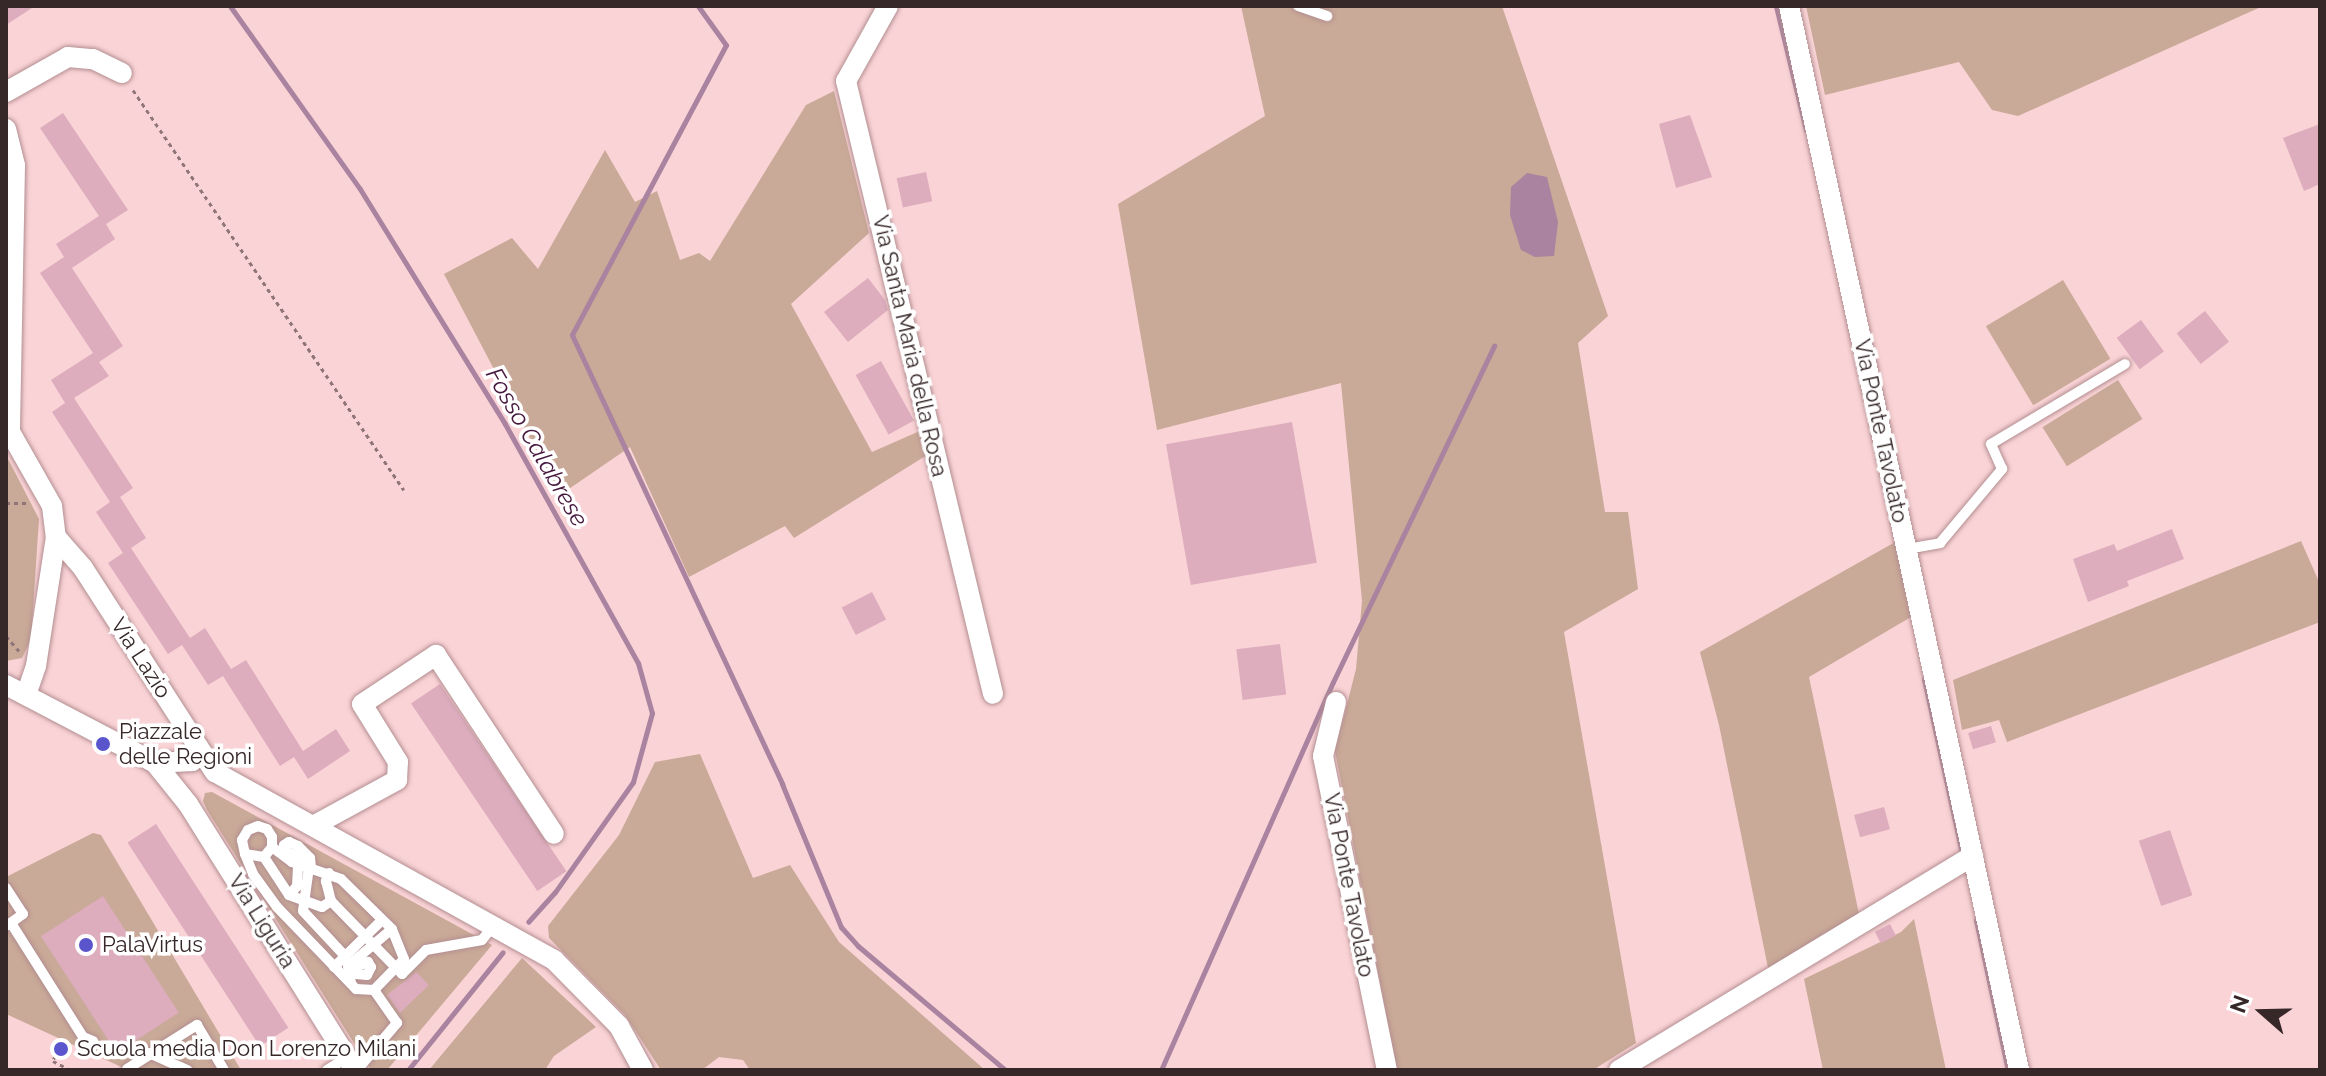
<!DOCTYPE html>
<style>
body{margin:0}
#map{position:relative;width:2326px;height:1076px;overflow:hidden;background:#fad3d6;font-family:Raleway,sans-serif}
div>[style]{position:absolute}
.green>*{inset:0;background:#c9a997;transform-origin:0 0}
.water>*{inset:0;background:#a9839f}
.stream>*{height:5px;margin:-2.5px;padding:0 2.5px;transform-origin:2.5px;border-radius:2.5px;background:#a9839f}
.building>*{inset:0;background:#ddadbe;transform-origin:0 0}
.path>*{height:3px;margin-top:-1.5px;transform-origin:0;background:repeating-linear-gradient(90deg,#8f7577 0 4px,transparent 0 8px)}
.roads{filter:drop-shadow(0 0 2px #b28e91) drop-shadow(0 0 2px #b28e91)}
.service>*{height:10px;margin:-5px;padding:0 5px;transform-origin:5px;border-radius:5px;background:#fff}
.minor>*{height:20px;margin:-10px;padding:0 10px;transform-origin:10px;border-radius:10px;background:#fff}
.dots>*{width:22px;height:22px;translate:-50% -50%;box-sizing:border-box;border:4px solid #fff;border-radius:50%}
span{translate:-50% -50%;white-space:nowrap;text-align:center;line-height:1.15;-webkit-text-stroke:7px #fff;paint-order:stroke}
.street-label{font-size:22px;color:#362728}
.poi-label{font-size:22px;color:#362728}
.left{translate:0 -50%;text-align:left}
.water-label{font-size:24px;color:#46173d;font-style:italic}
.frame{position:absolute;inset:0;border:8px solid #362728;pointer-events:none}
.north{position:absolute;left:2222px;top:972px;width:80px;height:80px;-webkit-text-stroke:6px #fff;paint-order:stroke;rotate:290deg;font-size:22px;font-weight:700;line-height:32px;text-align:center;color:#362728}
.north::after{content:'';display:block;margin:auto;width:28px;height:36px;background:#362728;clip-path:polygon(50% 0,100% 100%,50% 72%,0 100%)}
</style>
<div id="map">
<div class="green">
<i style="clip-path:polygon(1241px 6px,1502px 6px,1608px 316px,1578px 343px,1605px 512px,1628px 512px,1638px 589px,1564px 632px,1636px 1043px,1593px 1070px,1397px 1070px,1335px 751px,1356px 669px,1362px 601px,1341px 383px,1157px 430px,1118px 204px,1265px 116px)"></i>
<i style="clip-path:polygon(1806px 6px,2263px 6px,2018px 116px,1992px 110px,1959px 62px,1825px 95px)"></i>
<i style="clip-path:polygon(834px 91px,869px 233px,791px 304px,872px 452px,922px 430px,927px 455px,794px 538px,785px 526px,689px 577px,630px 447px,560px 495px,444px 274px,512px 238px,538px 269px,605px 150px,635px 202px,657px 191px,680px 260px,699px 253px,710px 261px,806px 105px)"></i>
<i style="left:2063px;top:280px;width:92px;height:90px;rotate:59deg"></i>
<i style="left:2118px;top:380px;width:46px;height:89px;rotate:58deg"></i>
<i style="clip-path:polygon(6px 455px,39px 519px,31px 639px,22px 658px,6px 661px)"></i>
<i style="clip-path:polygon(1897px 541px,1911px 617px,1809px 677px,1859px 914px,1768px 968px,1719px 725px,1700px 652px)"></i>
<i style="clip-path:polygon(2301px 541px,2320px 584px,2320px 622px,2007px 742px,1999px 720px,1962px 730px,1953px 680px)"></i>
<i style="clip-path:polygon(700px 754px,753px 878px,790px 865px,839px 942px,985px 1070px,750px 1070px,743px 1060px,719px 1057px,702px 1070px,661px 1070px,625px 1015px,549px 938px,548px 926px,619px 835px,655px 762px)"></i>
<i style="clip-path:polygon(212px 792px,492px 945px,387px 1070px,371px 1070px,207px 810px,203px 801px,205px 793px)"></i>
<i style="clip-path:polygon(93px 833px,101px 835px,241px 1070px,128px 1070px,6px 1014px,6px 877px)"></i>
<i style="clip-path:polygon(1914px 919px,1946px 1070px,1823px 1070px,1804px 979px,1901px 932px)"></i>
<i style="clip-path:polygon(522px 958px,596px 1027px,554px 1056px,545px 1070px,429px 1070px)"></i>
</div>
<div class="water">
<i style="clip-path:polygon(1527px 173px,1547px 177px,1558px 222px,1554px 256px,1535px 257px,1521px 250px,1510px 215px,1511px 187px)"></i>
</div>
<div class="stream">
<i style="left:230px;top:6px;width:224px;rotate:54.6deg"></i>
<i style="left:360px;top:189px;width:276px;rotate:58.3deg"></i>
<i style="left:505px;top:424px;width:274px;rotate:60.9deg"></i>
<i style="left:638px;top:663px;width:52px;rotate:74.4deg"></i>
<i style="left:652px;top:713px;width:72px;rotate:105.4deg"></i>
<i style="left:633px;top:782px;width:135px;rotate:125.3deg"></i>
<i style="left:555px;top:892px;width:40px;rotate:132deg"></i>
<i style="left:698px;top:6px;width:48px;rotate:54.3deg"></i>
<i style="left:726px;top:45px;width:328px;rotate:118deg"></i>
<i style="left:572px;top:335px;width:496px;rotate:64.9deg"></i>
<i style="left:782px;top:784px;width:155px;rotate:67.6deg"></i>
<i style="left:841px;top:927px;width:25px;rotate:48deg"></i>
<i style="left:858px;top:946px;width:192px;rotate:40.1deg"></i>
<i style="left:1776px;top:6px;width:128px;rotate:76.4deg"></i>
<i style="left:1924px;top:679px;width:178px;rotate:77.7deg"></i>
<i style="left:1976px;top:920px;width:153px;rotate:78deg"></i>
<i style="left:408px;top:1070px;width:151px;rotate:-51.2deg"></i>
<i style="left:1161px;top:1070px;width:424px;rotate:-66.1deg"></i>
<i style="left:1333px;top:682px;width:373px;rotate:-64.4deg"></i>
</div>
<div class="building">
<i style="clip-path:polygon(6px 6px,35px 6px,6px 25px)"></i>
<i style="clip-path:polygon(63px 113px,128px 210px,106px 224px,115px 239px,72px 268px,123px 346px,99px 362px,109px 376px,74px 398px,133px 488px,120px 497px,146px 538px,131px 548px,190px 638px,205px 628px,231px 669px,246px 660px,303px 751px,336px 729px,350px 751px,308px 779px,294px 757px,280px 766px,223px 676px,208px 685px,182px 645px,168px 654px,108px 563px,123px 553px,96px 512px,110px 502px,52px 412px,65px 403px,51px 380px,93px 353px,40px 273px,64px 257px,56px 244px,99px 216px,40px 128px)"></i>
<i style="clip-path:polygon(1690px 115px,1712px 177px,1676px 188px,1659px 124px)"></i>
<i style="clip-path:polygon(2320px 124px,2320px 184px,2304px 191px,2283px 138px)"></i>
<i style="left:926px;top:172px;width:30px;height:30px;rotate:78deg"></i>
<i style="clip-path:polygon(868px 278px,885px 300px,888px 310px,848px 342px,824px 312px)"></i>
<i style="left:2205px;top:311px;width:39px;height:36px;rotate:52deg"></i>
<i style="left:2141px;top:320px;width:39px;height:30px;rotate:54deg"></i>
<i style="left:881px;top:361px;width:68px;height:29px;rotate:61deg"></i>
<i style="left:1292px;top:422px;width:143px;height:128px;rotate:80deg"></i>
<i style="clip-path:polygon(2172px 529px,2184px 559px,2127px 581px,2129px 586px,2088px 602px,2073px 559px,2114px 544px,2117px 551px)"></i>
<i style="left:872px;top:592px;width:31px;height:34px;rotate:63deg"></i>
<i style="left:1280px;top:644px;width:51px;height:44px;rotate:83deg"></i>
<i style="left:440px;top:684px;width:226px;height:35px;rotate:56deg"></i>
<i style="left:1991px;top:726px;width:17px;height:24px;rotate:73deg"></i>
<i style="left:1884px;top:807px;width:23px;height:31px;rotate:75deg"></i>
<i style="left:156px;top:824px;width:243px;height:34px;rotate:57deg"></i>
<i style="left:2170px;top:830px;width:69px;height:33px;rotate:71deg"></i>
<i style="left:103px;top:896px;width:139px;height:74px;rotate:57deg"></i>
<i style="left:1890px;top:924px;width:13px;height:17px;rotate:63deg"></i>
<i style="clip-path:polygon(416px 972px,429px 985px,400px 1013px,387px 995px)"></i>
</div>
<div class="path">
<i style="left:133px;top:90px;width:483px;rotate:55.9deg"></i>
<i style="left:6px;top:503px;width:23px"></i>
<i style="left:6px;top:636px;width:20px;rotate:49deg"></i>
<i style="left:55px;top:1055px;width:6px;rotate:108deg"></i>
<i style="left:53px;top:1061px;width:20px;rotate:27deg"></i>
</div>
<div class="roads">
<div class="service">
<i style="left:1298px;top:6px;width:31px;rotate:19deg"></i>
<i style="left:1907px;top:549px;width:34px;rotate:-10deg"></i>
<i style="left:1940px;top:543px;width:97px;rotate:-50deg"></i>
<i style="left:2002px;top:469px;width:27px;rotate:-114deg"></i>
<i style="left:1991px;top:444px;width:156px;rotate:-30.8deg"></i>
<i style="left:245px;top:854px;width:19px;rotate:9deg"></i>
<i style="left:264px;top:857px;width:13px;rotate:-51deg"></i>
<i style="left:272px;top:847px;width:10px;rotate:-90deg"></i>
<i style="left:272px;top:837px;width:9px;rotate:-122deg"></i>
<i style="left:267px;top:829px;width:9px;rotate:-162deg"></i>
<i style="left:258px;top:826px;width:11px;rotate:158deg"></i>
<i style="left:248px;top:830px;width:12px;rotate:121deg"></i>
<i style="left:242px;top:840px;width:14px;rotate:78deg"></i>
<i style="left:245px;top:854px;width:22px;rotate:68deg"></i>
<i style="left:253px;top:874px;width:41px;rotate:54deg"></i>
<i style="left:277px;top:907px;width:114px;rotate:46.1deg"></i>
<i style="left:356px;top:989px;width:18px;rotate:3deg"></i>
<i style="left:374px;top:990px;width:43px;rotate:-45.9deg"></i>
<i style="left:404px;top:959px;width:32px;rotate:-112deg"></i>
<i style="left:392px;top:929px;width:71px;rotate:-135.6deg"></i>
<i style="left:341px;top:879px;width:52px;rotate:-160.9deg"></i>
<i style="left:292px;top:862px;width:25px;rotate:-143deg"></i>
<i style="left:264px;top:857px;width:45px;rotate:56.7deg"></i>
<i style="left:289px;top:895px;width:35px;rotate:20deg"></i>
<i style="left:322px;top:907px;width:11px;rotate:-34deg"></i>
<i style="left:306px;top:867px;width:7px;rotate:-90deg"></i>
<i style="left:306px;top:860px;width:23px;rotate:-157deg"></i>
<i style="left:285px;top:851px;width:6px;rotate:-99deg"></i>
<i style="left:284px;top:845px;width:6px;rotate:-31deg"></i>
<i style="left:289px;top:842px;width:10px;rotate:24deg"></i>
<i style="left:298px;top:846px;width:17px;rotate:45deg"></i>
<i style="left:310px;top:858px;width:10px;rotate:84deg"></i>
<i style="left:309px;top:867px;width:44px;rotate:97.8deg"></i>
<i style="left:303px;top:911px;width:62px;rotate:47deg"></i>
<i style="left:329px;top:873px;width:9px;rotate:111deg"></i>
<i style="left:326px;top:881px;width:21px;rotate:76deg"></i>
<i style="left:331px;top:901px;width:102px;rotate:45.8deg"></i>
<i style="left:402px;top:974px;width:34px;rotate:-45deg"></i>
<i style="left:426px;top:950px;width:57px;rotate:-10.1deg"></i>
<i style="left:482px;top:940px;width:18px;rotate:-52deg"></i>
<i style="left:6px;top:888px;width:31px;rotate:57deg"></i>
<i style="left:23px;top:914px;width:19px;rotate:144deg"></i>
<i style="left:289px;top:895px;width:12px;rotate:-48deg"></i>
<i style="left:297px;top:886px;width:22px;rotate:-87deg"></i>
<i style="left:11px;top:923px;width:135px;rotate:57.7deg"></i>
<i style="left:83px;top:1037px;width:11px;rotate:22deg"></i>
<i style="left:350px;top:964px;width:4px;rotate:63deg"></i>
<i style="left:352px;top:968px;width:7px;rotate:56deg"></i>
<i style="left:356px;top:974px;width:11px;rotate:5deg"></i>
<i style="left:367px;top:975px;width:9px;rotate:-63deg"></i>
<i style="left:371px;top:967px;width:6px;rotate:-121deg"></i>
<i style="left:368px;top:962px;width:17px;rotate:159deg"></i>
<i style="left:334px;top:967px;width:66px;rotate:-44.4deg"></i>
<i style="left:351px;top:983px;width:17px;rotate:-100deg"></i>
<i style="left:348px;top:966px;width:57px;rotate:-40.1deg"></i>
<i style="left:149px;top:1053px;width:42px;rotate:24.1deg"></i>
<i style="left:127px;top:1069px;width:83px;rotate:-32.2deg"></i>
<i style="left:197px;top:1025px;width:52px;rotate:59deg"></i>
<i style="left:327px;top:1070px;width:25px;rotate:-32deg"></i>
<i style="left:357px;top:1070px;width:62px;rotate:-49.6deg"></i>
<i style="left:397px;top:1023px;width:40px;rotate:-124.9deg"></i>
</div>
<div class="minor">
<i style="left:888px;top:6px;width:86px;rotate:119.2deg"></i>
<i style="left:846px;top:81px;width:630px;rotate:76.51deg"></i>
<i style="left:1789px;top:6px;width:1089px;rotate:77.8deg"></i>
<i style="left:6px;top:92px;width:71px;rotate:-29.4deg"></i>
<i style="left:68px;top:57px;width:25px;rotate:5deg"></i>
<i style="left:93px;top:59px;width:32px;rotate:26deg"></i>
<i style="left:6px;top:129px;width:38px;rotate:76deg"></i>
<i style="left:15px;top:166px;width:266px;rotate:91.1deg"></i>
<i style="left:10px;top:432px;width:85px;rotate:60.4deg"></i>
<i style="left:52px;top:506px;width:31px;rotate:83deg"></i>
<i style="left:56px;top:537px;width:41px;rotate:48.9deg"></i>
<i style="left:83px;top:568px;width:220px;rotate:57.2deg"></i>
<i style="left:202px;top:753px;width:23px;rotate:56deg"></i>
<i style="left:215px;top:772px;width:388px;rotate:29deg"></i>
<i style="left:554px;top:960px;width:93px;rotate:45.4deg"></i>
<i style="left:619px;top:1026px;width:50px;rotate:61.4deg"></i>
<i style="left:6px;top:685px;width:168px;rotate:27.6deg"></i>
<i style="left:26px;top:695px;width:31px;rotate:-71deg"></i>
<i style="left:36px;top:666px;width:131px;rotate:-81.2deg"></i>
<i style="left:1336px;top:702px;width:56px;rotate:103.5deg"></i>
<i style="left:1323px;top:756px;width:320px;rotate:78.5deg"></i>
<i style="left:202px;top:753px;width:13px;rotate:141deg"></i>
<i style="left:192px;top:761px;width:37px;rotate:177deg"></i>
<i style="left:155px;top:763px;width:53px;rotate:51.2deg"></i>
<i style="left:188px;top:804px;width:314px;rotate:57.9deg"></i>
<i style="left:313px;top:826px;width:96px;rotate:-28.7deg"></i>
<i style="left:397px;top:780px;width:18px;rotate:-87deg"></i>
<i style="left:398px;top:762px;width:68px;rotate:-121.8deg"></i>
<i style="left:362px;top:704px;width:89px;rotate:-33.5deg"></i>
<i style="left:436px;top:655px;width:214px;rotate:56.6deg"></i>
<i style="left:1619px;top:1070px;width:414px;rotate:-31.2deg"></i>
</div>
</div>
<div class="dots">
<i style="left:103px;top:744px;background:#5a55cd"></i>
<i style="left:86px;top:945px;background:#5a55cd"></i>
<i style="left:61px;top:1049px;background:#5a55cd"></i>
</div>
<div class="street-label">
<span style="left:910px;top:346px;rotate:77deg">Via Santa Maria della Rosa</span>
<span style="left:1881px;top:431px;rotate:78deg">Via Ponte Tavolato</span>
<span style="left:141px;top:658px;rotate:57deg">Via Lazio</span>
<span style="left:1349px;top:885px;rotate:79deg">Via Ponte Tavolato</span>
<span style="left:262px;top:921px;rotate:58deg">Via Liguria</span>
</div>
<div class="poi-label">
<span class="left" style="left:119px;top:744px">Piazzale<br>delle Regioni</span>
<span class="left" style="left:102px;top:945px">PalaVirtus</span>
<span class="left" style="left:77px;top:1049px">Scuola media Don Lorenzo Milani</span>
</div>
<div class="water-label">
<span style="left:537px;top:447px;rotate:60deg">Fosso Calabrese</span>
</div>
<div class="frame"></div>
<div class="north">N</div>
</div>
